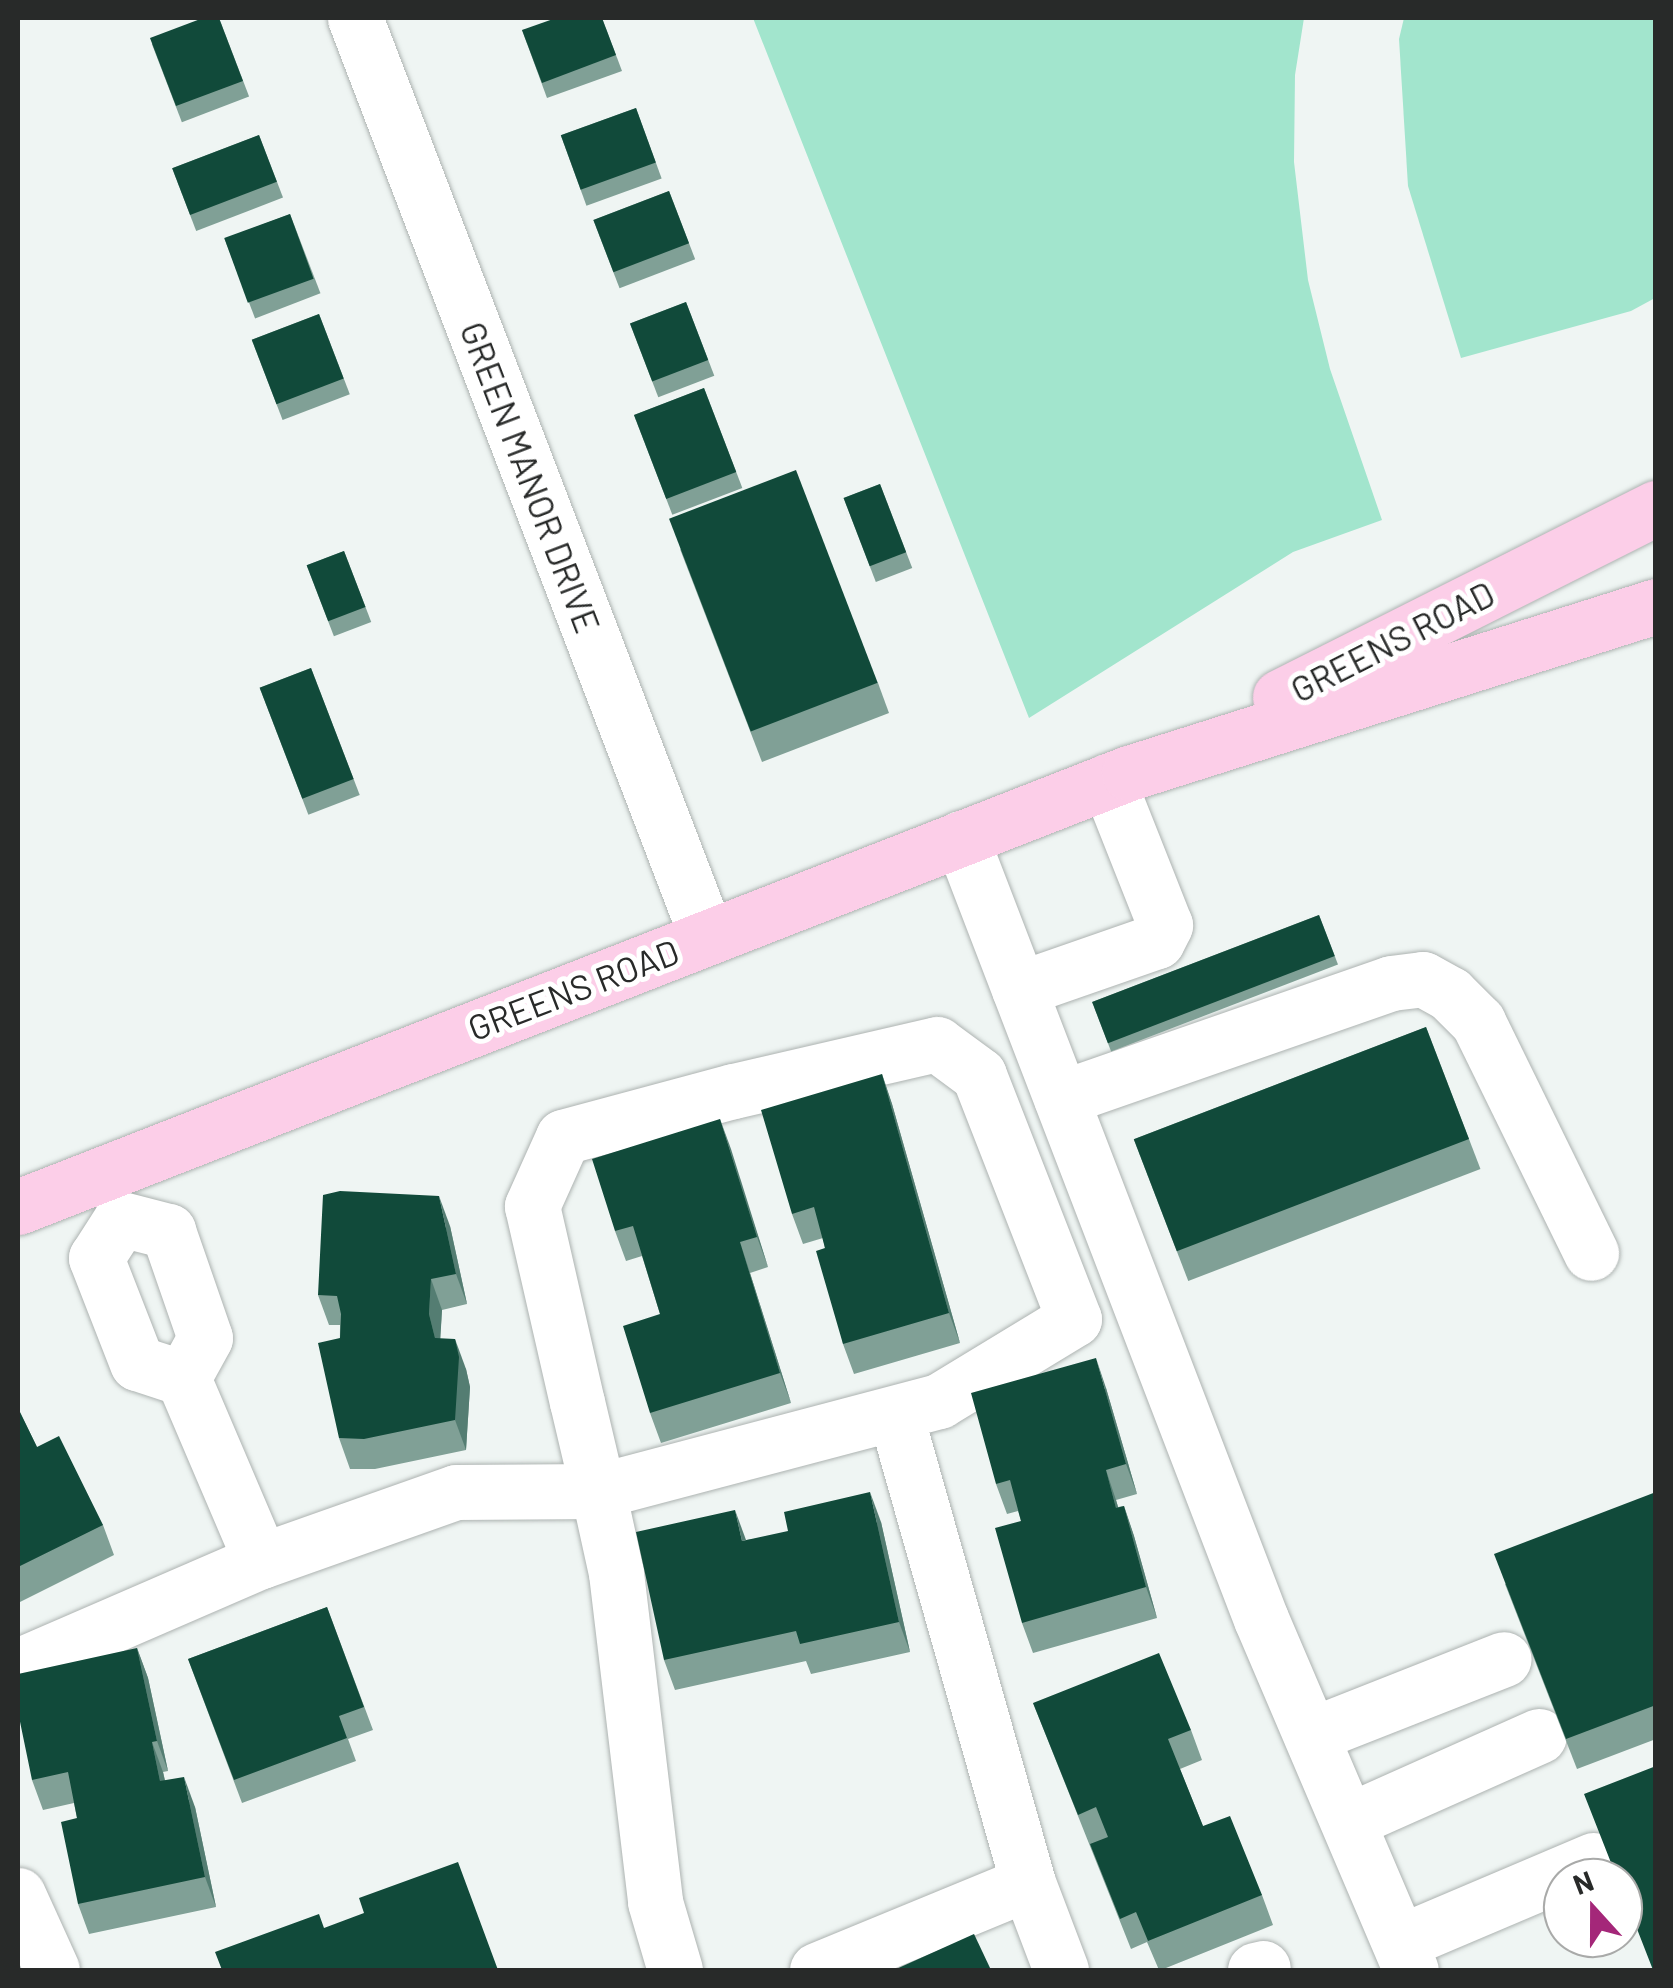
<!DOCTYPE html>
<style>
body{margin:0}
#map{position:relative;width:1673px;height:1988px;overflow:hidden;background:#eff5f3;font-family:Barlow,sans-serif}
div>[style]{position:absolute}
.green>*{inset:0;background:#a2e5cd}
.roads{filter:drop-shadow(0 0 2px #adb3b1) drop-shadow(0 0 2px #adb3b1)}
.minor>*{height:55px;margin:-27.5px;padding:0 27.5px;transform-origin:27.5px;border-radius:27.5px;background:#fff}
.major>*{height:55px;margin:-27.5px;padding:0 27.5px;transform-origin:27.5px;border-radius:27.5px;background:#fccee8}
.wall>*{inset:0;background:#80a096;transform-origin:0 0}
.shaded-wall>*{inset:0;background:#547d72}
.building>*{inset:0;background:#114a3a;transform-origin:0 0}
span{translate:-50% -50%;white-space:nowrap;text-align:center;line-height:1.15;-webkit-text-stroke:10px #fff;paint-order:stroke}
.street-label{font-size:35px;color:#282a29}
.frame{position:absolute;inset:0;border:20px solid #282a29;pointer-events:none}
.north{position:absolute;left:1543px;top:1858px;width:100px;height:100px;box-sizing:border-box;background:#fff;border:2px solid #a9aaa9;border-radius:50%;rotate:339deg;font-size:28px;font-weight:700;line-height:40px;text-align:center;color:#282a29}
.north::after{content:'';display:block;margin:auto;width:35px;height:45px;background:#a42779;clip-path:polygon(50% 0,100% 100%,50% 72%,0 100%)}
</style>
<div id="map">
<div class="green">
<i style="clip-path:polygon(753px 18px,1304px 18px,1295px 75px,1294px 162px,1308px 280px,1330px 369px,1382px 520px,1293px 552px,1029px 718px)"></i>
<i style="clip-path:polygon(1404px 18px,1655px 18px,1655px 298px,1631px 311px,1461px 358px,1408px 186px,1399px 39px)"></i>
</div>
<div class="roads">
<div class="minor">
<i style="left:355px;top:18px;width:984px;rotate:69.04deg"></i>
<i style="left:961px;top:838px;width:837px;rotate:68.99deg"></i>
<i style="left:1261px;top:1619px;width:382px;rotate:66.9deg"></i>
<i style="left:1019px;top:989px;width:146px;rotate:-19.2deg"></i>
<i style="left:1157px;top:941px;width:18px;rotate:-63deg"></i>
<i style="left:1165px;top:925px;width:155px;rotate:-111.6deg"></i>
<i style="left:1061px;top:1098px;width:349px;rotate:-19.2deg"></i>
<i style="left:1391px;top:983px;width:32px;rotate:-7deg"></i>
<i style="left:1423px;top:979px;width:31px;rotate:29deg"></i>
<i style="left:1450px;top:994px;width:40px;rotate:45deg"></i>
<i style="left:1478px;top:1022px;width:257px;rotate:63.9deg"></i>
<i style="left:121px;top:1219px;width:49px;rotate:14.3deg"></i>
<i style="left:168px;top:1231px;width:113px;rotate:70.9deg"></i>
<i style="left:205px;top:1338px;width:46px;rotate:118.8deg"></i>
<i style="left:261px;top:1561px;width:207px;rotate:-19.5deg"></i>
<i style="left:456px;top:1492px;width:142px;rotate:-0.4deg"></i>
<i style="left:598px;top:1491px;width:353px;rotate:-14.8deg"></i>
<i style="left:939px;top:1401px;width:158px;rotate:-31.3deg"></i>
<i style="left:1074px;top:1319px;width:262px;rotate:-111.3deg"></i>
<i style="left:979px;top:1075px;width:52px;rotate:-143.6deg"></i>
<i style="left:937px;top:1044px;width:209px;rotate:167deg"></i>
<i style="left:733px;top:1091px;width:176px;rotate:164.9deg"></i>
<i style="left:563px;top:1137px;width:76px;rotate:114.2deg"></i>
<i style="left:532px;top:1206px;width:201px;rotate:77.1deg"></i>
<i style="left:577px;top:1402px;width:91px;rotate:76.7deg"></i>
<i style="left:598px;top:1491px;width:84px;rotate:77.6deg"></i>
<i style="left:616px;top:1573px;width:331px;rotate:83.2deg"></i>
<i style="left:655px;top:1902px;width:71px;rotate:73.6deg"></i>
<i style="left:18px;top:1666px;width:265px;rotate:-23.4deg"></i>
<i style="left:261px;top:1561px;width:199px;rotate:-113.1deg"></i>
<i style="left:183px;top:1378px;width:48px;rotate:-161.9deg"></i>
<i style="left:137px;top:1363px;width:113px;rotate:-111.3deg"></i>
<i style="left:96px;top:1258px;width:46px;rotate:-57.3deg"></i>
<i style="left:1311px;top:1735px;width:207px;rotate:-21.5deg"></i>
<i style="left:1348px;top:1821px;width:209px;rotate:-24deg"></i>
<i style="left:1028px;top:1883px;width:93px;rotate:69.2deg"></i>
<i style="left:18px;top:1895px;width:82px;rotate:65.6deg"></i>
<i style="left:1400px;top:1942px;width:210px;rotate:-23deg"></i>
<i style="left:817px;top:1970px;width:228px;rotate:-22.4deg"></i>
<i style="left:1028px;top:1883px;width:488px;rotate:-105.8deg"></i>
<i style="left:1255px;top:1970px;width:8px;rotate:-14deg"></i>
</div>
<div class="major">
<i style="left:1280px;top:697px;width:421px;rotate:-26.7deg"></i>
<i style="left:18px;top:1207px;width:1193px;rotate:-21.34deg"></i>
<i style="left:1129px;top:773px;width:553px;rotate:-17.58deg"></i>
</div>
</div>
<div class="wall">
<i style="left:219px;top:18px;width:84px;height:72px;rotate:69deg"></i>
<i style="clip-path:polygon(602px 18px,622px 71px,547px 98px,522px 30px)"></i>
<i style="left:636px;top:108px;width:75px;height:80px;rotate:70deg"></i>
<i style="left:259px;top:135px;width:67px;height:93px;rotate:69deg"></i>
<i style="left:669px;top:191px;width:73px;height:81px;rotate:69deg"></i>
<i style="left:290px;top:214px;width:85px;height:70px;rotate:69deg"></i>
<i style="left:686px;top:302px;width:79px;height:60px;rotate:69deg"></i>
<i style="left:319px;top:314px;width:86px;height:72px;rotate:69deg"></i>
<i style="left:704px;top:388px;width:107px;height:75px;rotate:69deg"></i>
<i style="left:880px;top:484px;width:90px;height:39px;rotate:69deg"></i>
<i style="clip-path:polygon(680px 549px,878px 683px,889px 713px,762px 762px)"></i>
<i style="left:344px;top:551px;width:76px;height:40px;rotate:69deg"></i>
<i style="left:311px;top:668px;width:136px;height:55px;rotate:69deg"></i>
<i style="left:1319px;top:915px;width:53px;height:243px;rotate:69deg"></i>
<i style="left:1426px;top:1027px;width:152px;height:313px;rotate:69deg"></i>
<i style="clip-path:polygon(882px 1074px,892px 1104px,960px 1343px,854px 1374px,843px 1344px,823px 1238px,803px 1244px,792px 1214px)"></i>
<i style="clip-path:polygon(720px 1119px,768px 1267px,750px 1273px,791px 1403px,661px 1443px,650px 1413px,660px 1314px,642px 1256px,626px 1261px,615px 1231px)"></i>
<i style="clip-path:polygon(450px 1226px,467px 1304px,442px 1310px,440px 1339px,466px 1369px,470px 1387px,466px 1450px,375px 1469px,350px 1469px,339px 1438px,340px 1325px,329px 1325px,318px 1295px)"></i>
<i style="clip-path:polygon(1106px 1388px,1137px 1494px,1116px 1500px,1118px 1507px,1124px 1506px,1134px 1536px,1157px 1618px,1033px 1653px,1022px 1623px,1021px 1521px,1018px 1511px,1007px 1514px,996px 1484px)"></i>
<i style="clip-path:polygon(18px 1408px,37px 1447px,103px 1525px,114px 1555px,18px 1603px)"></i>
<i style="clip-path:polygon(1656px 1492px,1656px 1739px,1577px 1769px,1505px 1584px)"></i>
<i style="clip-path:polygon(881px 1522px,910px 1652px,811px 1674px,806px 1661px,675px 1690px,664px 1660px,746px 1540px)"></i>
<i style="clip-path:polygon(327px 1607px,373px 1730px,348px 1739px,356px 1761px,242px 1803px,188px 1659px)"></i>
<i style="clip-path:polygon(137px 1648px,148px 1678px,168px 1771px,163px 1772px,165px 1780px,195px 1807px,216px 1907px,89px 1934px,78px 1904px,77px 1818px,74px 1803px,43px 1810px,32px 1780px)"></i>
<i style="clip-path:polygon(1033px 1703px,1191px 1730px,1202px 1760px,1180px 1769px,1203px 1826px,1262px 1895px,1273px 1925px,1161px 1970px,1159px 1970px,1147px 1942px,1131px 1949px)"></i>
</div>
<div class="shaded-wall">
<i style="clip-path:polygon(882px 1074px,892px 1104px,960px 1343px,949px 1313px)"></i>
<i style="clip-path:polygon(720px 1119px,731px 1149px,768px 1267px,757px 1237px)"></i>
<i style="clip-path:polygon(439px 1196px,450px 1226px,467px 1304px,456px 1274px)"></i>
<i style="clip-path:polygon(740px 1242px,750px 1273px,791px 1403px,780px 1373px)"></i>
<i style="clip-path:polygon(431px 1279px,442px 1310px,440px 1344px,435px 1338px,429px 1314px)"></i>
<i style="clip-path:polygon(455px 1339px,466px 1369px,470px 1387px,466px 1450px,455px 1420px)"></i>
<i style="clip-path:polygon(1096px 1358px,1106px 1388px,1137px 1494px,1126px 1464px)"></i>
<i style="clip-path:polygon(1106px 1470px,1116px 1500px,1127px 1538px,1116px 1508px)"></i>
<i style="clip-path:polygon(870px 1492px,881px 1522px,910px 1652px,899px 1622px)"></i>
<i style="clip-path:polygon(1124px 1506px,1134px 1536px,1157px 1618px,1146px 1587px)"></i>
<i style="clip-path:polygon(735px 1510px,746px 1540px,742px 1541px)"></i>
<i style="clip-path:polygon(137px 1648px,148px 1678px,168px 1771px,157px 1741px)"></i>
<i style="clip-path:polygon(152px 1742px,163px 1772px,171px 1811px,160px 1781px)"></i>
<i style="clip-path:polygon(184px 1777px,195px 1807px,216px 1907px,205px 1877px)"></i>
</div>
<div class="building">
<i style="clip-path:polygon(203px 18px,219px 18px,243px 81px,176px 106px,150px 38px)"></i>
<i style="clip-path:polygon(556px 18px,602px 18px,616px 55px,542px 83px,522px 30px)"></i>
<i style="left:636px;top:108px;width:58px;height:80px;rotate:70deg"></i>
<i style="left:259px;top:135px;width:50px;height:93px;rotate:69deg"></i>
<i style="left:669px;top:191px;width:56px;height:81px;rotate:69deg"></i>
<i style="left:290px;top:214px;width:69px;height:70px;rotate:70deg"></i>
<i style="left:686px;top:302px;width:62px;height:60px;rotate:69deg"></i>
<i style="left:319px;top:314px;width:69px;height:72px;rotate:69deg"></i>
<i style="left:704px;top:388px;width:90px;height:75px;rotate:69deg"></i>
<i style="left:796px;top:470px;width:228px;height:136px;rotate:69deg"></i>
<i style="left:880px;top:484px;width:73px;height:39px;rotate:69deg"></i>
<i style="left:344px;top:551px;width:60px;height:40px;rotate:69deg"></i>
<i style="left:311px;top:668px;width:119px;height:55px;rotate:69deg"></i>
<i style="left:1319px;top:915px;width:44px;height:243px;rotate:69deg"></i>
<i style="left:1426px;top:1027px;width:120px;height:313px;rotate:69deg"></i>
<i style="clip-path:polygon(882px 1074px,949px 1313px,843px 1344px,816px 1251px,825px 1248px,814px 1207px,792px 1214px,761px 1110px)"></i>
<i style="clip-path:polygon(720px 1119px,757px 1237px,740px 1242px,780px 1373px,650px 1413px,623px 1326px,660px 1314px,633px 1226px,615px 1231px,592px 1159px)"></i>
<i style="clip-path:polygon(340px 1191px,439px 1196px,456px 1274px,431px 1279px,429px 1314px,435px 1338px,455px 1339px,459px 1357px,455px 1420px,364px 1439px,339px 1438px,318px 1343px,340px 1338px,341px 1314px,337px 1296px,318px 1295px,323px 1195px)"></i>
<i style="clip-path:polygon(1096px 1358px,1126px 1464px,1106px 1470px,1116px 1508px,1124px 1506px,1146px 1587px,1022px 1623px,995px 1528px,1021px 1521px,1010px 1480px,996px 1484px,971px 1393px)"></i>
<i style="clip-path:polygon(18px 1408px,37px 1447px,59px 1436px,103px 1525px,18px 1567px)"></i>
<i style="clip-path:polygon(870px 1492px,899px 1622px,800px 1644px,796px 1631px,664px 1660px,636px 1532px,735px 1510px,742px 1541px,788px 1531px,784px 1512px)"></i>
<i style="clip-path:polygon(1656px 1492px,1656px 1705px,1566px 1739px,1494px 1554px)"></i>
<i style="clip-path:polygon(327px 1607px,364px 1707px,339px 1716px,347px 1738px,234px 1780px,188px 1659px)"></i>
<i style="clip-path:polygon(137px 1648px,157px 1741px,152px 1742px,160px 1781px,184px 1777px,205px 1877px,78px 1904px,61px 1822px,77px 1818px,68px 1772px,32px 1780px,18px 1712px,18px 1674px)"></i>
<i style="clip-path:polygon(1159px 1653px,1191px 1730px,1168px 1739px,1203px 1826px,1230px 1816px,1262px 1895px,1148px 1941px,1136px 1912px,1120px 1919px,1090px 1844px,1108px 1837px,1096px 1807px,1078px 1815px,1033px 1703px)"></i>
<i style="clip-path:polygon(1656px 1766px,1656px 1970px,1653px 1970px,1623px 1893px,1623px 1878px,1617px 1878px,1584px 1794px)"></i>
<i style="clip-path:polygon(458px 1862px,498px 1970px,222px 1970px,215px 1952px,319px 1914px,324px 1928px,364px 1913px,359px 1898px)"></i>
<i style="clip-path:polygon(974px 1934px,991px 1970px,894px 1970px)"></i>
</div>
<div class="street-label">
<span style="left:531px;top:477px;rotate:69deg">GREEN MANOR DRIVE</span>
<span style="left:1392px;top:641px;rotate:-27deg">GREENS ROAD</span>
<span style="left:573px;top:989px;rotate:-21deg">GREENS ROAD</span>
</div>
<div class="frame"></div>
<div class="north">N</div>
</div>
